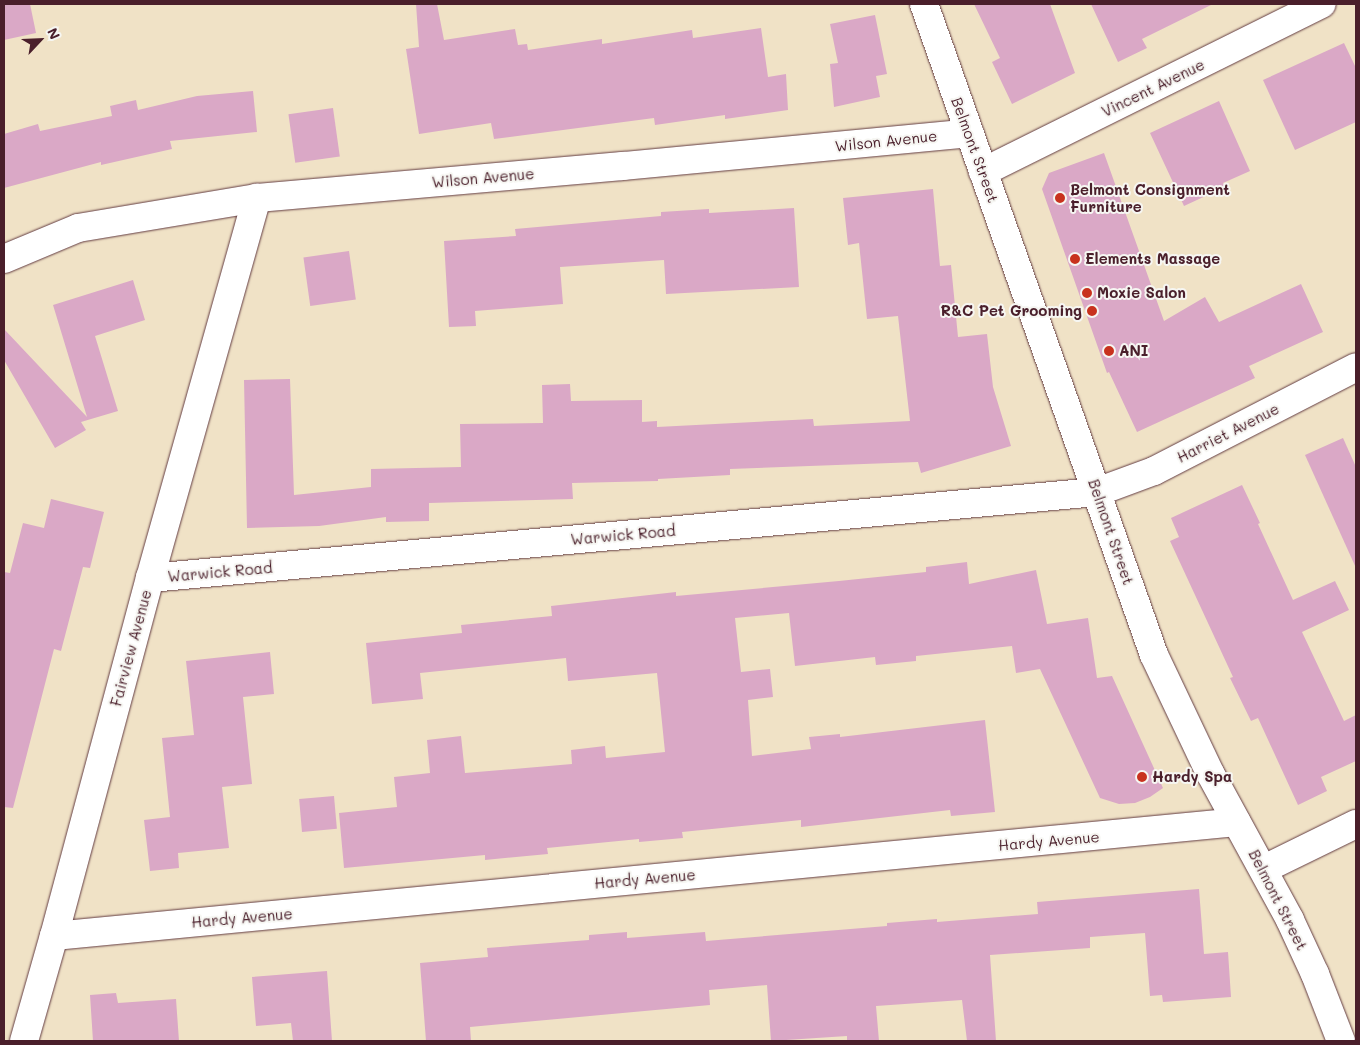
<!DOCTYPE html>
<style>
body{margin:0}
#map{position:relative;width:1360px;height:1045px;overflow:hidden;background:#f0e2c6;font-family:Mali,sans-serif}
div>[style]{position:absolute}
.building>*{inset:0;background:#daa8c6;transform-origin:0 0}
.roads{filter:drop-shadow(0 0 1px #633c42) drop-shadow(0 0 1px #633c42)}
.minor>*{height:28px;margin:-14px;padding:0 14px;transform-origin:14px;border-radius:14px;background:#fff}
.major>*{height:28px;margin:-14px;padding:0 14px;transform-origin:14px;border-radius:14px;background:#fff}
.dots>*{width:14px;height:14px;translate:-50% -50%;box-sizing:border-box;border:2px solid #f6f6f2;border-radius:50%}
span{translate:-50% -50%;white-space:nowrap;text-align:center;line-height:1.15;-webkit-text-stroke:4px #f6f6f2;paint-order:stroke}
.street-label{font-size:15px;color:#4a1f2b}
.poi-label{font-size:15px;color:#4a1f2b;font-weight:700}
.left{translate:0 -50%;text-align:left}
.right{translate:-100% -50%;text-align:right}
.frame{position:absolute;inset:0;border:5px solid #4a1f2b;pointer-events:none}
.north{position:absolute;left:15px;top:15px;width:50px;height:50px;-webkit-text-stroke:4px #f6f6f2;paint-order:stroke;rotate:65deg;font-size:14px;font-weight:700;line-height:20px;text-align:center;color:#4a1f2b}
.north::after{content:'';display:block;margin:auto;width:18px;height:22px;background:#4a1f2b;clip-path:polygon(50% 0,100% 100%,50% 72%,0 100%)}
</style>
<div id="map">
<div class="building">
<i style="clip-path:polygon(4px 4px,30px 4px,36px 33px,4px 40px)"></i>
<i style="clip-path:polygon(416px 4px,437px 4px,444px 40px,515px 29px,518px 45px,527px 44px,528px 50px,602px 39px,602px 44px,692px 30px,693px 38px,761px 28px,768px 77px,786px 74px,788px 110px,725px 119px,725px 115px,655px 125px,654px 118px,494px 139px,491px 123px,419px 134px,406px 49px,419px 47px)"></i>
<i style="clip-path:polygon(974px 4px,1050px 4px,1075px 73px,1012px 104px,992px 62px,1000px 58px)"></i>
<i style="clip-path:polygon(1091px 4px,1213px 4px,1142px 39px,1147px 48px,1118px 62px)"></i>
<i style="clip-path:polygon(875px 15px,887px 74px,876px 76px,880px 97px,834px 107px,830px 64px,838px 63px,830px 24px)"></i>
<i style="clip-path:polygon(1344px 43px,1356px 68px,1356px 122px,1295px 150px,1263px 80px)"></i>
<i style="clip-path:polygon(253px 91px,257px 132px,170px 141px,172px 149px,101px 165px,101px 162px,4px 188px,4px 134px,38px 124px,40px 131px,112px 116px,110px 106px,136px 100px,138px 110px,197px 96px)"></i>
<i style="clip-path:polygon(1219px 101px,1250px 171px,1223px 183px,1225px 187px,1184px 206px,1150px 133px)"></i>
<i style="left:333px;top:108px;width:49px;height:45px;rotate:82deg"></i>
<i style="clip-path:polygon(1104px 153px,1164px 321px,1205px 297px,1219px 322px,1301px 284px,1323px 332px,1249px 366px,1255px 378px,1137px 432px,1109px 372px,1107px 373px,1042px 189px,1049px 173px)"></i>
<i style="clip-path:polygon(933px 189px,940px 266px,951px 265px,958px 337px,987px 334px,993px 387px,1011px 446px,921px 473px,918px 462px,730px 469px,730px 475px,658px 479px,658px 481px,572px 483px,573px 499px,429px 503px,429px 521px,386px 522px,386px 517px,319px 526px,247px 528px,244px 380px,290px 379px,294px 495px,371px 487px,371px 469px,461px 467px,460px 424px,543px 423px,542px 385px,570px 384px,571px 401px,642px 400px,642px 422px,657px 421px,657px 427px,813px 419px,814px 426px,910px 421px,898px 316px,867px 319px,859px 243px,848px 245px,843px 198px)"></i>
<i style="clip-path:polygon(794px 208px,799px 287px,666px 294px,664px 260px,560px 267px,563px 304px,475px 311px,476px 326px,449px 327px,444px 241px,516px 236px,515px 229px,661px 216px,661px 212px,709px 209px,709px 213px)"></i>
<i style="left:349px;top:251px;width:49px;height:46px;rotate:82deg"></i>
<i style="clip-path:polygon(133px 280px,145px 320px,95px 336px,118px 411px,81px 422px,86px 430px,55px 448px,4px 360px,4px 329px,87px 417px,53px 305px)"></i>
<i style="clip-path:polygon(1343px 438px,1356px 467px,1356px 568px,1305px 455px)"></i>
<i style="clip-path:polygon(1242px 485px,1260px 523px,1258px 524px,1293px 600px,1335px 581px,1349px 610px,1302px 632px,1344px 721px,1356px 715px,1356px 761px,1321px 777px,1327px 791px,1298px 805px,1258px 718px,1251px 721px,1230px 678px,1233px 677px,1170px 541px,1179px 537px,1171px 518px)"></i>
<i style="clip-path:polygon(51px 499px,104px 512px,90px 568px,83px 567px,61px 651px,54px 649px,13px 808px,4px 807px,4px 572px,10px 573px,23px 523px,44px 528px)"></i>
<i style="clip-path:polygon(967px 562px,969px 584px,1036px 570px,1047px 624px,1088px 618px,1097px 678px,1112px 676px,1163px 788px,1150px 797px,1135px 803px,1119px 804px,1100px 798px,1040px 669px,1016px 673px,1012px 646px,916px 656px,916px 661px,876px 665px,875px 657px,795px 666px,789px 613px,735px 618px,741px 672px,770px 669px,773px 697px,748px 700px,752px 756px,811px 749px,809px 737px,840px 734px,840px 737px,985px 720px,995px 812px,951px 816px,950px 810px,801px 827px,801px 820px,682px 832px,683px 838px,639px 842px,639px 839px,547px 848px,548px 854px,485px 860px,485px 855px,344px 868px,339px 813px,397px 807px,394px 777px,430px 773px,427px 740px,461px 736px,465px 773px,572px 764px,571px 750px,605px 746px,606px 758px,665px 752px,657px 673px,568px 681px,566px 658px,420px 673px,423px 699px,372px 704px,366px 643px,462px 633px,461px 625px,552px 616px,551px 606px,676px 592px,676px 596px,839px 581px,926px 572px,926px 567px)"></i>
<i style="clip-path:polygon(270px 652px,274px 694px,243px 697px,252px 784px,222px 787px,229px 848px,178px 853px,179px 868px,150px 871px,144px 820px,170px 817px,162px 738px,194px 735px,186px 661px)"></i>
<i style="left:334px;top:796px;width:33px;height:35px;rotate:85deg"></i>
<i style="clip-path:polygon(1199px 889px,1204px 954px,1228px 952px,1231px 997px,1163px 1002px,1162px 995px,1150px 996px,1145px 933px,1090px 937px,1090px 948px,990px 955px,996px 1041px,967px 1041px,962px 1000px,876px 1006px,879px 1041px,847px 1041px,847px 1036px,771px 1041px,767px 985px,709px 990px,710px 1005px,470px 1027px,471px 1041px,426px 1041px,420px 963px,488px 957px,487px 948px,589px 940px,589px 935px,627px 932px,627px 938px,705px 932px,706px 941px,887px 926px,887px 923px,937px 919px,937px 922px,1038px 914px,1037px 902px)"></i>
<i style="clip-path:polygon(327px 971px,332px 1041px,293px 1041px,291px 1023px,256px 1026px,252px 977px)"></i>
<i style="clip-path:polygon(116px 993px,118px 1003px,176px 999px,179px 1041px,93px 1041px,90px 995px)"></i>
</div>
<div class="roads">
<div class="minor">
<i style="left:983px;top:172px;width:378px;rotate:-26.4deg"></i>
<i style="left:4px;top:259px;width:80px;rotate:-22.7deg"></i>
<i style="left:78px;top:228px;width:181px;rotate:-9.5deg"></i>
<i style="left:257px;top:198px;width:367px;rotate:-5deg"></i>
<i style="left:623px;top:166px;width:348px;rotate:-5.4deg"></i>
<i style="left:150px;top:578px;width:951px;rotate:-5.19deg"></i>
<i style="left:1097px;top:492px;width:61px;rotate:-20.2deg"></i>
<i style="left:1154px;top:471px;width:227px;rotate:-27.2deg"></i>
<i style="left:1264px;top:869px;width:102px;rotate:-26.1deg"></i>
<i style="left:54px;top:936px;width:1188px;rotate:-5.5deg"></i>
<i style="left:24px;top:1041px;width:109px;rotate:-74.1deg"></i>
<i style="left:54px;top:936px;width:371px;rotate:-75deg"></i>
<i style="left:150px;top:578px;width:395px;rotate:-74.3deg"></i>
</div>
<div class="major">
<i style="left:924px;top:4px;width:690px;rotate:70.54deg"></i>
<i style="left:1154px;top:655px;width:131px;rotate:64.6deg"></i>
<i style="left:1210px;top:773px;width:167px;rotate:61.4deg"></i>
<i style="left:1290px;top:920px;width:60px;rotate:65.2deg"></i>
<i style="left:1315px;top:974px;width:72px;rotate:68.8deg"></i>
</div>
</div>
<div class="dots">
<i style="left:1060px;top:198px;background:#c8321e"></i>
<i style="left:1075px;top:259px;background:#c8321e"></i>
<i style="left:1087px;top:293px;background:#c8321e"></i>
<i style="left:1092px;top:311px;background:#c8321e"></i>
<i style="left:1109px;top:351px;background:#c8321e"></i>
<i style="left:1142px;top:777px;background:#c8321e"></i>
</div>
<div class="street-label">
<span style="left:1153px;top:88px;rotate:-26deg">Vincent Avenue</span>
<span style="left:886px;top:141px;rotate:-6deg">Wilson Avenue</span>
<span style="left:975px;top:150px;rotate:70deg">Belmont Street</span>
<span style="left:483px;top:178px;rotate:-5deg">Wilson Avenue</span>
<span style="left:1228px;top:433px;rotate:-27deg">Harriet Avenue</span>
<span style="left:1111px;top:532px;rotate:71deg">Belmont Street</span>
<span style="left:623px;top:535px;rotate:-5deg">Warwick Road</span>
<span style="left:220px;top:572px;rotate:-5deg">Warwick Road</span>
<span style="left:131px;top:648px;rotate:-75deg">Fairview Avenue</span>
<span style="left:1049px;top:841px;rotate:-5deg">Hardy Avenue</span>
<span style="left:645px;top:879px;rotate:-5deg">Hardy Avenue</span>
<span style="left:1278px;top:900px;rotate:63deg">Belmont Street</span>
<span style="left:242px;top:918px;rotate:-5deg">Hardy Avenue</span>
</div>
<div class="poi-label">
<span class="left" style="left:1070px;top:198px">Belmont Consignment<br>Furniture</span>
<span class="left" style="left:1085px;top:259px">Elements Massage</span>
<span class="left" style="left:1097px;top:293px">Moxie Salon</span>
<span class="right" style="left:1082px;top:311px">R&amp;C Pet Grooming</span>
<span class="left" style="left:1119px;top:351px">ANI</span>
<span class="left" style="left:1152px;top:777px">Hardy Spa</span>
</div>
<div class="frame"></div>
<div class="north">N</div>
</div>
